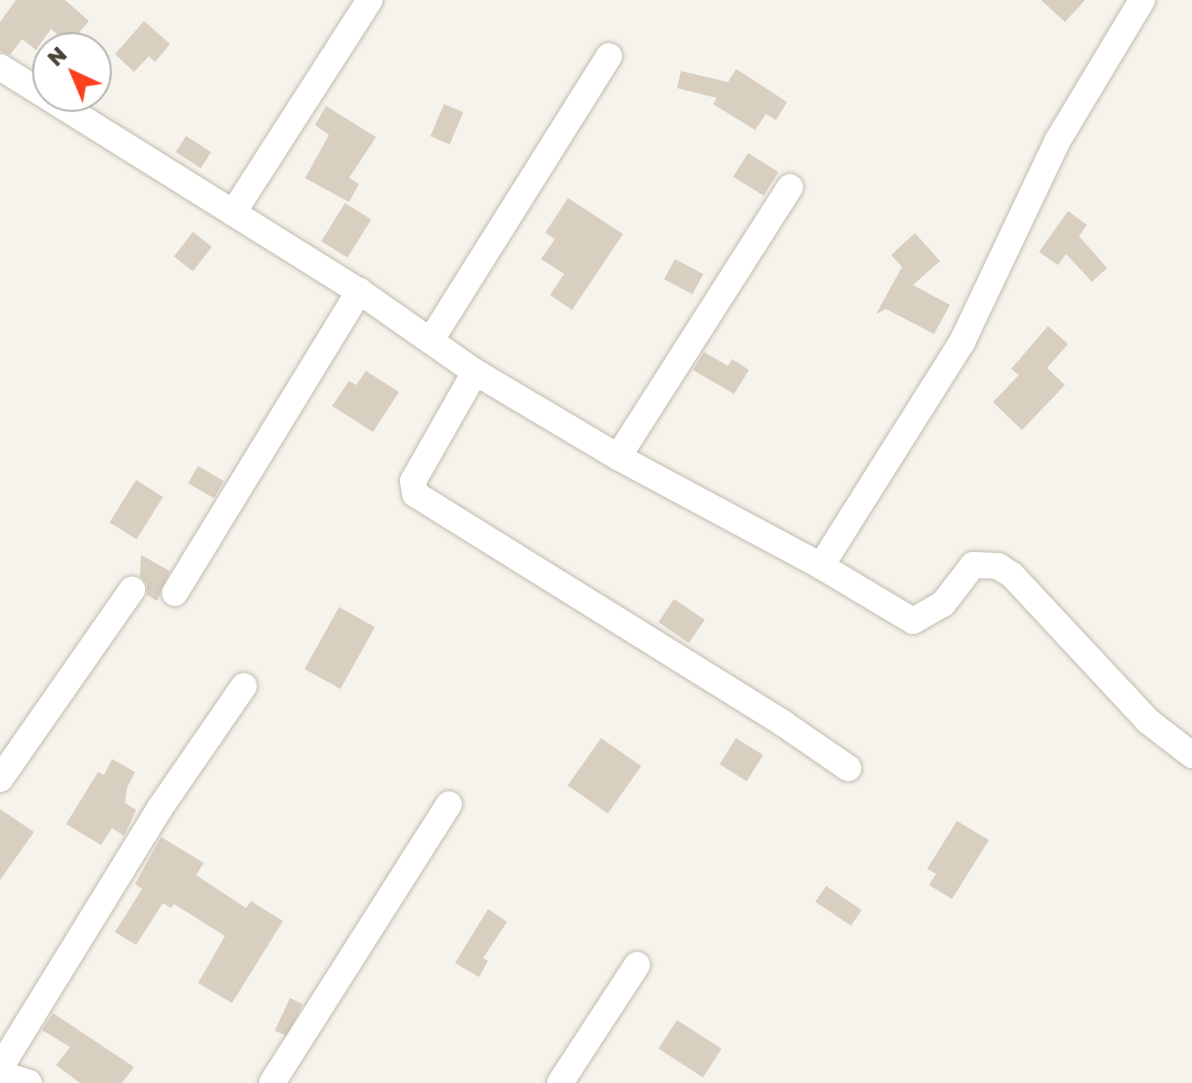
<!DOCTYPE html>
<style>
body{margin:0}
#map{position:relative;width:1192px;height:1083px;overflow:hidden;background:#f6f3ec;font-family:"Golos Text",sans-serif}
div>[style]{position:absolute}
.building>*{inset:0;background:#d8cfc1;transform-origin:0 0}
.roads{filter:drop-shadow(0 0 2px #c2bbae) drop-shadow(0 0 2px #c2bbae)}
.minor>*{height:26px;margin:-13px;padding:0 13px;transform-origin:13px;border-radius:13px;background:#fff}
span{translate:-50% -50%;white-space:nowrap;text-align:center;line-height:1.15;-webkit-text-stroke:6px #fff;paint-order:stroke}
.north{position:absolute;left:32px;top:32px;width:80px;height:80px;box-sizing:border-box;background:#fff;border:2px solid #b7b4b0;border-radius:50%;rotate:316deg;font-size:22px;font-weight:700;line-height:32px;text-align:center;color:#4b4439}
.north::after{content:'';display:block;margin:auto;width:28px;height:36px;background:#fc3f1d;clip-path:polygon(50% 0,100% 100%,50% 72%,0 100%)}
</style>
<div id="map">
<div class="building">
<i style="clip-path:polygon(16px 0,65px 0,89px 21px,69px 44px,51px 29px,36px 50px,22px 39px,10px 55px,0 51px,0 22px)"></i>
<i style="clip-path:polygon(1041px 0,1085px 0,1065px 22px)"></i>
<i style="clip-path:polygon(144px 21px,170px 44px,155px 62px,149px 56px,134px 72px,115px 54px)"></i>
<i style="clip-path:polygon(736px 69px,787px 102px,776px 120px,766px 114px,755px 130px,713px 104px,717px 98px,677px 88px,681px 71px,728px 82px)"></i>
<i style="left:444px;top:104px;width:21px;height:35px;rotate:23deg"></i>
<i style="clip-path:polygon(326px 106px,376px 137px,349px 178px,359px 184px,349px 202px,305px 178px,329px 135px,315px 125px)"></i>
<i style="left:186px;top:136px;width:30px;height:19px;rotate:33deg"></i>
<i style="left:748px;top:153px;width:36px;height:28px;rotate:32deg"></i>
<i style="clip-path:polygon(568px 198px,623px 234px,572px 310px,550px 295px,564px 274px,541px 259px,555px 239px,545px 233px)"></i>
<i style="left:345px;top:203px;width:31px;height:45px;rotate:32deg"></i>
<i style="clip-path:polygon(1068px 211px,1087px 225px,1079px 236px,1107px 268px,1092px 282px,1066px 254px,1058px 265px,1039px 252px)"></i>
<i style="left:193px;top:232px;width:24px;height:31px;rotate:38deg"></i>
<i style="clip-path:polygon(915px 233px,940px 261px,913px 285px,950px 305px,934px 334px,886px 309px,876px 314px,902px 267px,891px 255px)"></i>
<i style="left:675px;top:259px;width:32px;height:23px;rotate:28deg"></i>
<i style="clip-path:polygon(1048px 326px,1068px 344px,1047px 368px,1065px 385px,1022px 430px,993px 402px,1019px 375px,1011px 369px)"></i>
<i style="clip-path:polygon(704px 352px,728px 366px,732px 359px,749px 370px,734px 394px,693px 370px)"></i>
<i style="clip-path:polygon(366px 371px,399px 392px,373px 432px,332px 406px,349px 381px,356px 385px)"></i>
<i style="left:198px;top:466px;width:30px;height:20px;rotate:30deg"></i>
<i style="left:136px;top:480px;width:32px;height:50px;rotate:32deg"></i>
<i style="clip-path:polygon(141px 555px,170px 571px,157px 601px,147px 595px,147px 584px,140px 576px)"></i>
<i style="left:674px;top:599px;width:37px;height:28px;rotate:34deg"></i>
<i style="left:339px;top:607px;width:41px;height:71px;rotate:29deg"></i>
<i style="left:601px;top:738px;width:49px;height:58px;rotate:35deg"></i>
<i style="left:736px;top:738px;width:32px;height:31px;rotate:32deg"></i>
<i style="clip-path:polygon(112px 759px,135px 772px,127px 788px,125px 803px,136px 810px,124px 836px,112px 828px,101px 845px,66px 824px,98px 772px,104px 775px)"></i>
<i style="clip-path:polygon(0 809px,34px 832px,0 880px)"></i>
<i style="clip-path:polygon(957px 821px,989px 840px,952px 899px,929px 885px,936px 874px,927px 869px)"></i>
<i style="clip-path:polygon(161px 837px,204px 863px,196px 875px,246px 908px,251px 901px,283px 921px,232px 1003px,198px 983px,225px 936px,174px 904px,171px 908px,163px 903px,136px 945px,115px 932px,142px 889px,135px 884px)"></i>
<i style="left:826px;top:886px;width:43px;height:19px;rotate:34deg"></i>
<i style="clip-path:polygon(488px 909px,507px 922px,483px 958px,488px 961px,479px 977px,455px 963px)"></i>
<i style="left:290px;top:998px;width:14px;height:36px;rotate:25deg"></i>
<i style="clip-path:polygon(53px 1013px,134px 1067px,122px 1083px,80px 1083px,56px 1065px,70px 1047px,42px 1030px)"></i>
<i style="left:677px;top:1020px;width:53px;height:34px;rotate:33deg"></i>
</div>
<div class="roads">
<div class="minor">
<i style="left:0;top:67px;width:423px;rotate:32deg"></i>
<i style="left:359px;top:291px;width:141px;rotate:34.9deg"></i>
<i style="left:475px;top:372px;width:166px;rotate:30.7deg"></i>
<i style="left:618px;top:457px;width:230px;rotate:28.2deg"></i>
<i style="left:821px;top:566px;width:107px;rotate:30.9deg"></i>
<i style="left:913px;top:621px;width:34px;rotate:-30deg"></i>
<i style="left:943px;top:604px;width:49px;rotate:-52.4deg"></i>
<i style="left:973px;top:565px;width:25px;rotate:2deg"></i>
<i style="left:998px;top:566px;width:17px;rotate:33deg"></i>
<i style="left:1012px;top:575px;width:200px;rotate:47deg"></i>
<i style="left:1148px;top:721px;width:56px;rotate:37.7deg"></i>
<i style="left:233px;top:213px;width:253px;rotate:-57.3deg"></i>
<i style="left:431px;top:340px;width:335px;rotate:-57.9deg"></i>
<i style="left:475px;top:372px;width:125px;rotate:119.6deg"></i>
<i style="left:413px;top:481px;width:13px;rotate:81deg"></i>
<i style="left:415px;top:494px;width:435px;rotate:31.9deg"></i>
<i style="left:784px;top:724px;width:78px;rotate:34.5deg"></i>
<i style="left:618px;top:457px;width:320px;rotate:-57.5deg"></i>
<i style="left:821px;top:566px;width:265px;rotate:-57.8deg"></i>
<i style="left:962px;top:342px;width:224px;rotate:-64.6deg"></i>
<i style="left:1058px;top:140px;width:163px;rotate:-59deg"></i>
<i style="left:175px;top:593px;width:354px;rotate:-58.6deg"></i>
<i style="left:0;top:779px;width:231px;rotate:-55.1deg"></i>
<i style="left:0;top:1068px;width:305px;rotate:-58.4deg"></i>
<i style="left:160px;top:808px;width:148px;rotate:-55.5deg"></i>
<i style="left:0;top:1074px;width:30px;rotate:17deg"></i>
<i style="left:272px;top:1083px;width:330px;rotate:-57.6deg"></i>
<i style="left:560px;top:1083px;width:141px;rotate:-56.9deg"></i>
</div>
</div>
<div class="north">N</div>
</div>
